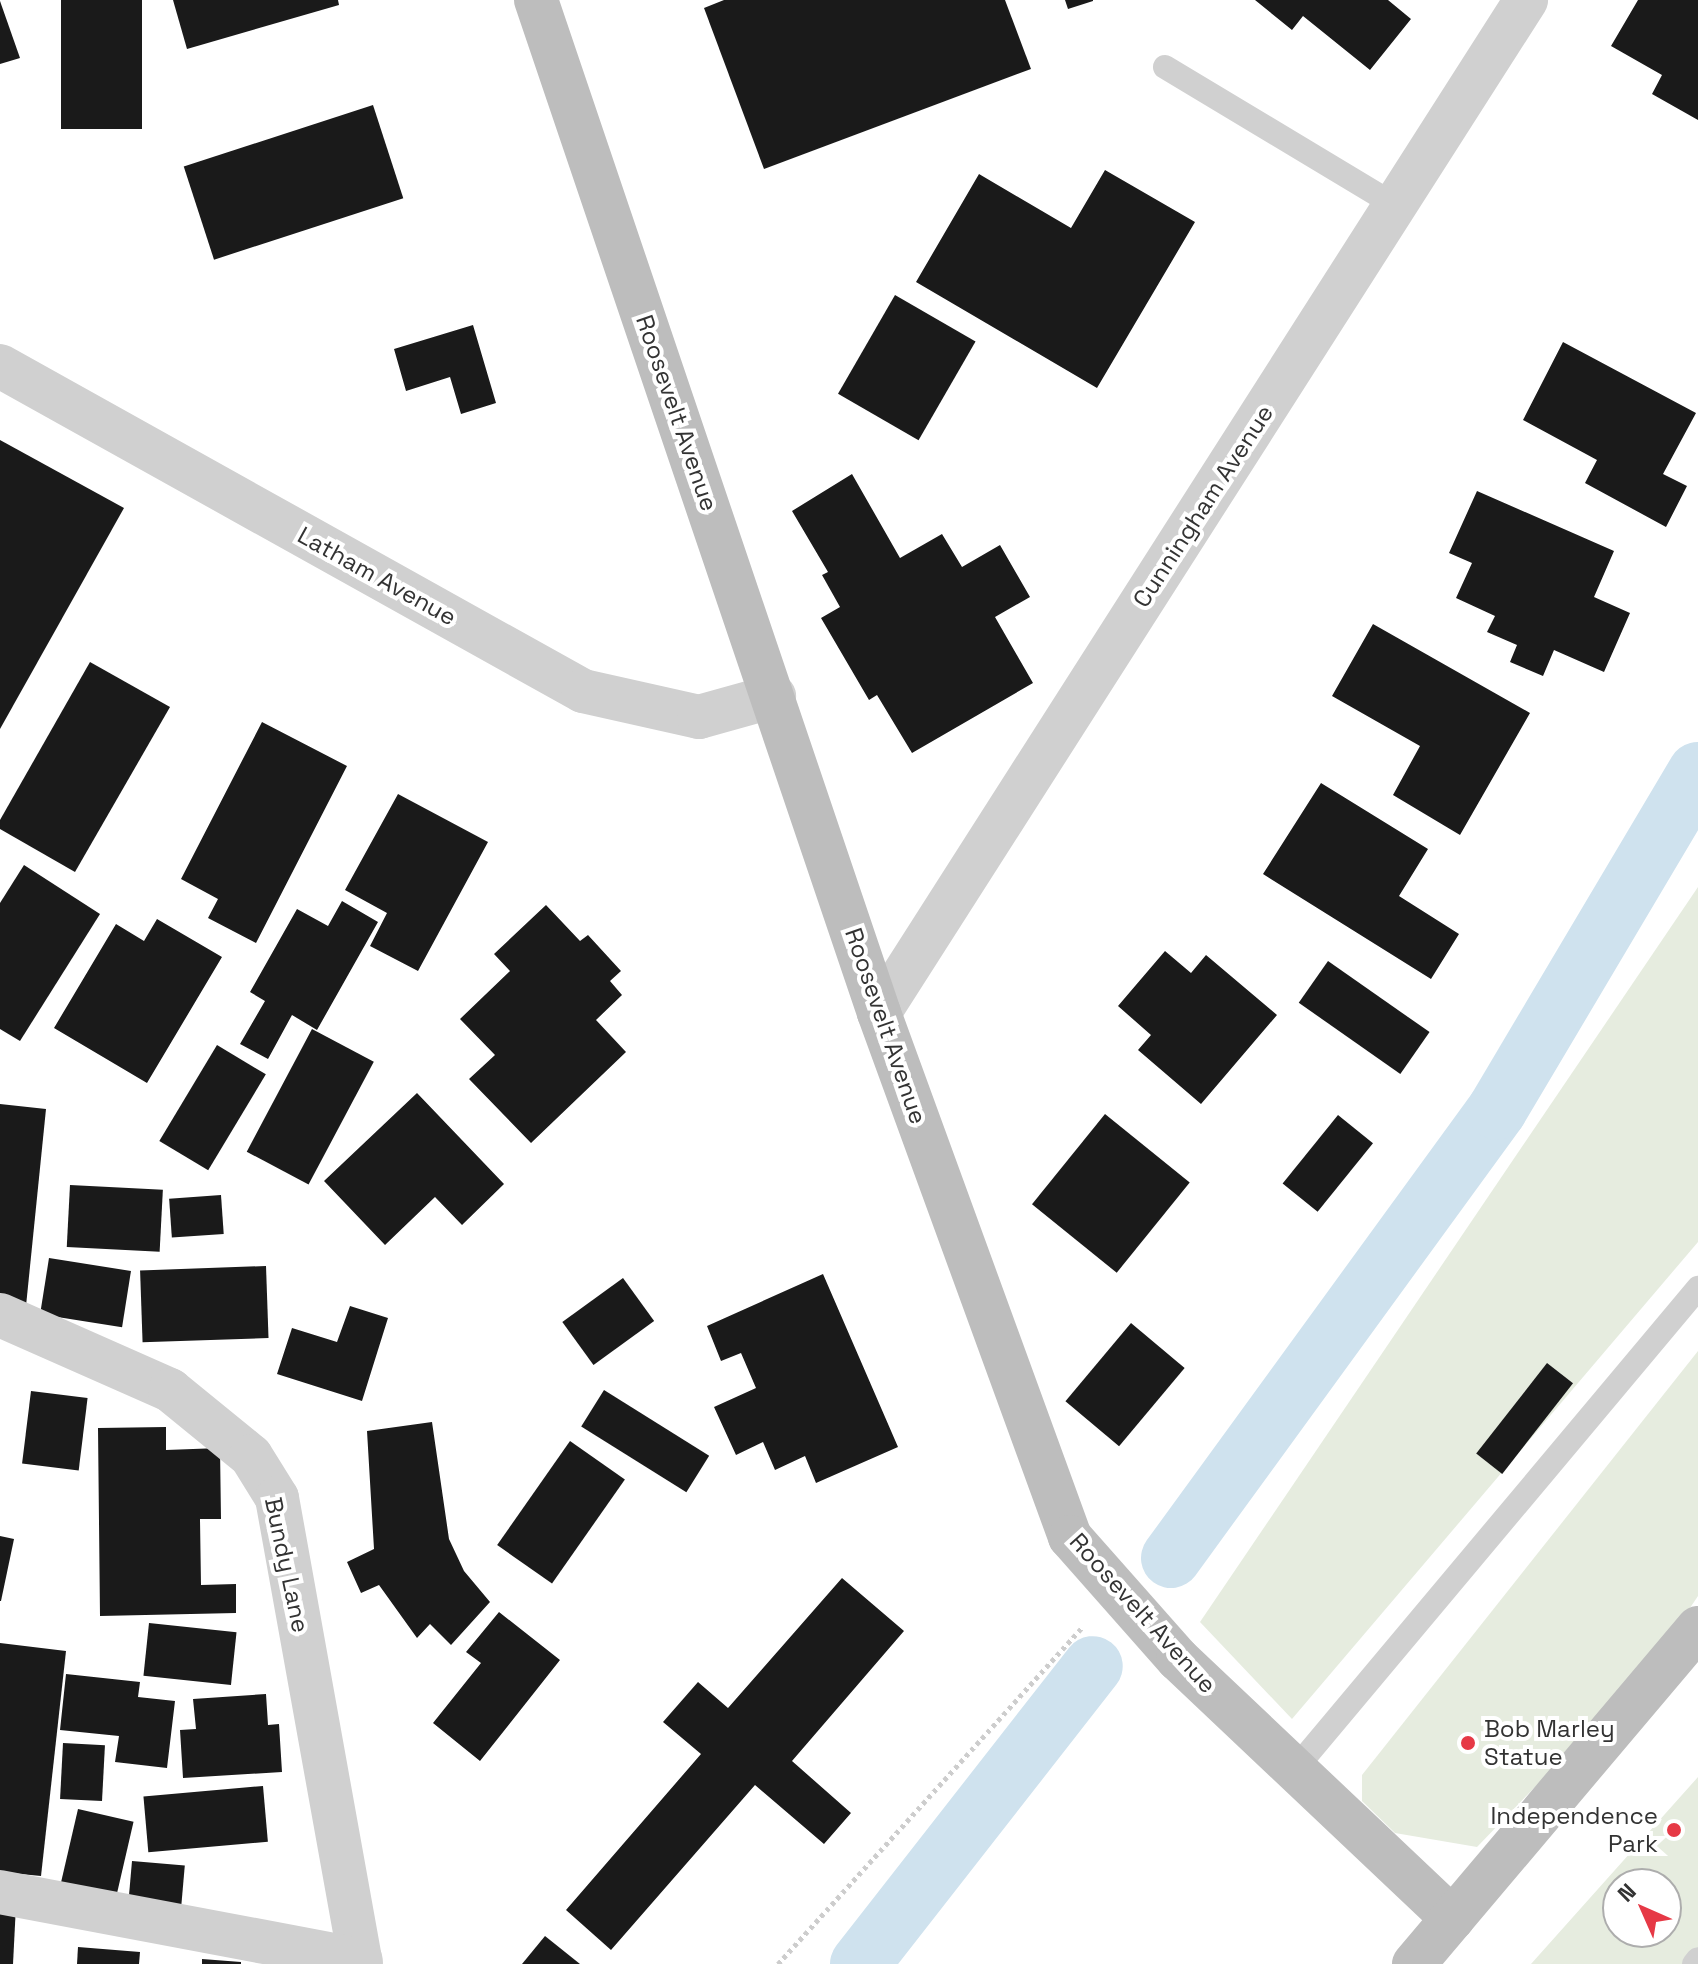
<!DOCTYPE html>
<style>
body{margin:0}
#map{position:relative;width:1698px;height:1964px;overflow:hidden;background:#fff;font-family:"Space Grotesk",sans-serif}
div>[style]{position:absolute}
.green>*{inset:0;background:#e6ecdf}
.canal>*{height:60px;margin:-30px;padding:0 30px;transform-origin:30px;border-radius:30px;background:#cfe2ee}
.building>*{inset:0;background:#1a1a1a;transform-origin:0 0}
.path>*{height:5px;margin-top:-2.5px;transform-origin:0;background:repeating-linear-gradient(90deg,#cdcdcd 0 4px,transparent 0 8px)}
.service>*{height:24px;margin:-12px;padding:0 12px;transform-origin:12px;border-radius:12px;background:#d0d0d0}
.minor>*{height:44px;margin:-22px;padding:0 22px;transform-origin:22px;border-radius:22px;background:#d0d0d0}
.tertiary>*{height:44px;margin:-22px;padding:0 22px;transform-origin:22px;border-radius:22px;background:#d0d0d0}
.secondary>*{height:44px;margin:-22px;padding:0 22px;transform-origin:22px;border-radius:22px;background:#bdbdbd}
.dots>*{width:22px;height:22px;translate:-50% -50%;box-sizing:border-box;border:4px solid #fff;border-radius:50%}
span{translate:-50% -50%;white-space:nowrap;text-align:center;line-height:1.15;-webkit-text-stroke:8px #fff;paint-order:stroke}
.street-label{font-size:24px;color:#333}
.poi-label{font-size:24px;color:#333}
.left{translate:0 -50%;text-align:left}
.right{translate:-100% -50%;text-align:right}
.north{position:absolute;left:1602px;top:1868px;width:80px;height:80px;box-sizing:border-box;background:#fff;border:2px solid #adadad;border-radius:50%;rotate:315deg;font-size:22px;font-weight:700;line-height:32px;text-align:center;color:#333}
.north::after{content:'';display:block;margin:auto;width:28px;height:36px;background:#e63946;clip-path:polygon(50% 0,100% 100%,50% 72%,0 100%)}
</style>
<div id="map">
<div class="green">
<i style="clip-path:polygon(1698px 887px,1698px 1242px,1292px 1719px,1200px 1622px)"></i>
<i style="clip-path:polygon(1698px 1351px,1698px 1596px,1649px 1669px,1477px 1847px,1395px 1833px,1362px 1801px,1362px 1775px)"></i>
<i style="clip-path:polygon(evenodd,1698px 1777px,1698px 1964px,1531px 1964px,1698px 1777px,1618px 1884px,1666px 1884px,1666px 1932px,1618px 1932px,1618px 1884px)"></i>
</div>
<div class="canal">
<i style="left:1171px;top:1558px;width:554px;rotate:-53.96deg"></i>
<i style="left:1497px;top:1110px;width:393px;rotate:-59.3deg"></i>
<i style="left:860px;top:1964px;width:378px;rotate:-52deg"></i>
</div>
<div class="building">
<i style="left:61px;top:0;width:81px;height:129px"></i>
<i style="clip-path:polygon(173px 0,338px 0,339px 5px,187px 49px)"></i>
<i style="clip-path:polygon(724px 0,1005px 0,1031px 69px,764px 169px,704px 8px)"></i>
<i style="clip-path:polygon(1065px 0,1093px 0,1093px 1px,1068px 9px)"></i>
<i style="clip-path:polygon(1255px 0,1388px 0,1411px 19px,1370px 70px,1303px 16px,1292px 30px)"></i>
<i style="clip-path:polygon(1638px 0,1698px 0,1698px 120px,1652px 94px,1662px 75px,1611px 46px)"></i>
<i style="clip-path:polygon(0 1px,20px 58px,0 64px)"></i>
<i style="left:373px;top:105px;width:98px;height:199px;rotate:72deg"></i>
<i style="clip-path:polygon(1105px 170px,1195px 222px,1097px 388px,916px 282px,979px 174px,1071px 228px)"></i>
<i style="left:895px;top:295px;width:93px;height:114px;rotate:30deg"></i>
<i style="clip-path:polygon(473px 325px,496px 403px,461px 414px,450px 377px,406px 391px,394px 349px)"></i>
<i style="clip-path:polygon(1563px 342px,1696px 413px,1663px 474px,1687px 486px,1666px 527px,1585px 483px,1597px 460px,1523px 420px)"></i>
<i style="clip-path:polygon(0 440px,124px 508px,0 729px)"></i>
<i style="clip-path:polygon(852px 474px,900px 558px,942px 534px,962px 567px,1000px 545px,1030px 597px,995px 617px,1033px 683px,912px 753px,877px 695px,869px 700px,821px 618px,840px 607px,822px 575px,828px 572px,792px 511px)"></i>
<i style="clip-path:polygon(1477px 491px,1614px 551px,1594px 597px,1630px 613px,1604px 672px,1554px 650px,1543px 676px,1510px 662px,1517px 645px,1487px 632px,1495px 616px,1456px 598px,1472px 563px,1449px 553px)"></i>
<i style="clip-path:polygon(1373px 624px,1530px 713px,1460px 835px,1393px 795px,1420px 746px,1332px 696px)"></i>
<i style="clip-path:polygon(90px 662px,170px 707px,75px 872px,0 829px,0 820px)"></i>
<i style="clip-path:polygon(262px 722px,347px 766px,256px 943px,208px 918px,218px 899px,181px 879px)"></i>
<i style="clip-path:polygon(1321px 783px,1428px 849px,1399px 896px,1459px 934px,1431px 979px,1263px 874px)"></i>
<i style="clip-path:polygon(398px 794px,488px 842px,418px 971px,370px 946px,387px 913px,345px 890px)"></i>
<i style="clip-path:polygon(24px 865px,100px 914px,20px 1041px,0 1029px,0 903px)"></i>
<i style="clip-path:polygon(342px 901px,378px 922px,317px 1030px,292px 1015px,268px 1059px,240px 1044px,265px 1001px,250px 992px,297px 909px,328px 926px)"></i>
<i style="clip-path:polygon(546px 905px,580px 941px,588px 935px,621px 971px,610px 981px,622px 995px,596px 1020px,626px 1052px,531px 1143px,469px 1079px,495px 1055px,460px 1019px,510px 971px,494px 954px)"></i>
<i style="clip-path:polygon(157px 919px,222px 957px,147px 1083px,54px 1028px,116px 924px,144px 941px)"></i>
<i style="clip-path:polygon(1165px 951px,1191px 973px,1206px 955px,1277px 1015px,1201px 1104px,1138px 1050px,1151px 1035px,1118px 1006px)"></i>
<i style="left:1328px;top:961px;width:124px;height:51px;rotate:35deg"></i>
<i style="left:312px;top:1029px;width:70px;height:139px;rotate:28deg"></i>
<i style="left:217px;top:1045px;width:57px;height:112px;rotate:31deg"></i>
<i style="clip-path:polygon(417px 1093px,504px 1184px,462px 1225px,435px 1197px,385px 1245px,324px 1181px)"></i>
<i style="clip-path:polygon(0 1104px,46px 1109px,26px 1306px,0 1303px)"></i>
<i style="left:1105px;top:1114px;width:109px;height:116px;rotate:39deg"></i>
<i style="left:1338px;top:1115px;width:45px;height:88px;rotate:39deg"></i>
<i style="left:70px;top:1185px;width:93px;height:62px;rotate:3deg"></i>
<i style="left:221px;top:1195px;width:39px;height:52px;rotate:86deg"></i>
<i style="left:49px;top:1258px;width:83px;height:57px;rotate:9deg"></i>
<i style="left:266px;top:1266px;width:72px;height:126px;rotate:88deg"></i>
<i style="clip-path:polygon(823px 1274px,898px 1447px,816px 1483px,805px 1456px,775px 1470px,763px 1442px,736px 1455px,714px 1407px,756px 1388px,741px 1353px,721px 1361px,707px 1326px)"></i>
<i style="left:623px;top:1278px;width:53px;height:75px;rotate:54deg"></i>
<i style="clip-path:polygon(350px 1306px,388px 1318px,362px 1401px,277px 1374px,292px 1328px,337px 1342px)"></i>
<i style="left:1131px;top:1323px;width:70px;height:102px;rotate:40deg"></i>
<i style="left:1547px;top:1363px;width:33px;height:115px;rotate:38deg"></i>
<i style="left:604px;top:1390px;width:124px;height:43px;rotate:32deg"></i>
<i style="left:31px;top:1391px;width:57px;height:73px;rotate:7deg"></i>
<i style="clip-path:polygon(432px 1422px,449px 1539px,464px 1571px,490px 1602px,451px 1645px,430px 1624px,417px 1638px,379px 1585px,361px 1593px,347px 1562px,374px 1549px,367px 1431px)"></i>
<i style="clip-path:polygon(166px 1427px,166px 1450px,220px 1448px,221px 1519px,200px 1519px,201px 1585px,236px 1584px,236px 1613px,100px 1616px,98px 1428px)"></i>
<i style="left:570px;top:1441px;width:67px;height:127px;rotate:35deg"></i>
<i style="clip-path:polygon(0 1536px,14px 1539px,1px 1601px,0 1601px)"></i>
<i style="clip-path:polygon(842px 1578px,904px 1631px,792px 1761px,851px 1813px,824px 1844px,755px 1785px,611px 1950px,566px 1910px,701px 1754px,663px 1722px,698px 1682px,728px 1708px)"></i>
<i style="clip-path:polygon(499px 1612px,560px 1660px,480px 1761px,433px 1723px,481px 1663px,466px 1652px)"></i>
<i style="left:149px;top:1623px;width:88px;height:53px;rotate:6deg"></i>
<i style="clip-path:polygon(0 1643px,66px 1651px,41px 1876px,0 1872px)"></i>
<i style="clip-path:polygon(66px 1674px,140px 1682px,138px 1697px,175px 1701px,167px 1768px,115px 1762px,119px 1736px,60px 1730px)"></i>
<i style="clip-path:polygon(266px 1694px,268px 1725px,279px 1724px,282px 1772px,183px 1778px,180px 1730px,196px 1729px,193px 1699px)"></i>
<i style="left:63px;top:1743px;width:42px;height:56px;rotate:3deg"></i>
<i style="left:263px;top:1786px;width:56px;height:120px;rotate:85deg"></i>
<i style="left:78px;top:1809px;width:57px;height:76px;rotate:13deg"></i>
<i style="left:132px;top:1861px;width:53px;height:51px;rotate:5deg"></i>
<i style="clip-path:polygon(0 1905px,16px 1905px,13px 1964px,0 1964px)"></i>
<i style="clip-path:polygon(545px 1936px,580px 1964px,522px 1964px)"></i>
<i style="clip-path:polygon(78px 1947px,140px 1952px,139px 1964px,77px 1964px)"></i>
<i style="clip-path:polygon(202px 1959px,241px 1962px,241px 1964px,202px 1964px)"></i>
</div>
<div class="path">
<i style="left:778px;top:1964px;width:455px;rotate:-47.9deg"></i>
</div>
<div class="service">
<i style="left:1165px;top:67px;width:268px;rotate:31deg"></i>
<i style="left:1295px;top:1769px;width:628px;rotate:-50.04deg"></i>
<i style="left:1694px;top:1964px;width:6px;rotate:-51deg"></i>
</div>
<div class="minor">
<i style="left:879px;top:1013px;width:1202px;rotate:-57.43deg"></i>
<i style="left:0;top:1315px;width:186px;rotate:23.8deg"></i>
<i style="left:170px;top:1390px;width:104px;rotate:39.2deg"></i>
<i style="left:251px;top:1456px;width:49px;rotate:58.2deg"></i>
<i style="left:277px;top:1498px;width:474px;rotate:79.8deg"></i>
<i style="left:0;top:1892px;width:367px;rotate:10.7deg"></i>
</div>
<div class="tertiary">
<i style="left:0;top:366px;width:667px;rotate:29.14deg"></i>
<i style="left:583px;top:691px;width:119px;rotate:12.6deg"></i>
<i style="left:699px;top:717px;width:78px;rotate:-15.6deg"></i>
</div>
<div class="secondary">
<i style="left:536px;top:0;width:1069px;rotate:71.29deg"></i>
<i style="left:879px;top:1013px;width:558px;rotate:69.97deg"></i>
<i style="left:1070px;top:1537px;width:163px;rotate:48.5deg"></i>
<i style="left:1178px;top:1659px;width:378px;rotate:43.4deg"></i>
<i style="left:1414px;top:1964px;width:440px;rotate:-49.8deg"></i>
</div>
<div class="dots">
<i style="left:1468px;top:1743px;background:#e63946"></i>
<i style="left:1674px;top:1830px;background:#e63946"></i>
</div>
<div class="street-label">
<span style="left:677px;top:413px;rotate:71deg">Roosevelt Avenue</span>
<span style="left:1203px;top:506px;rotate:-57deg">Cunningham Avenue</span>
<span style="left:377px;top:576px;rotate:29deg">Latham Avenue</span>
<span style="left:886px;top:1026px;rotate:71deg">Roosevelt Avenue</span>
<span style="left:287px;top:1565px;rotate:78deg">Bundy Lane</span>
<span style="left:1143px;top:1613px;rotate:48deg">Roosevelt Avenue</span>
</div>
<div class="poi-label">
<span class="left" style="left:1484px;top:1743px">Bob Marley<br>Statue</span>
<span class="right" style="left:1658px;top:1830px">Independence<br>Park</span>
</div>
<div class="north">N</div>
</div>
